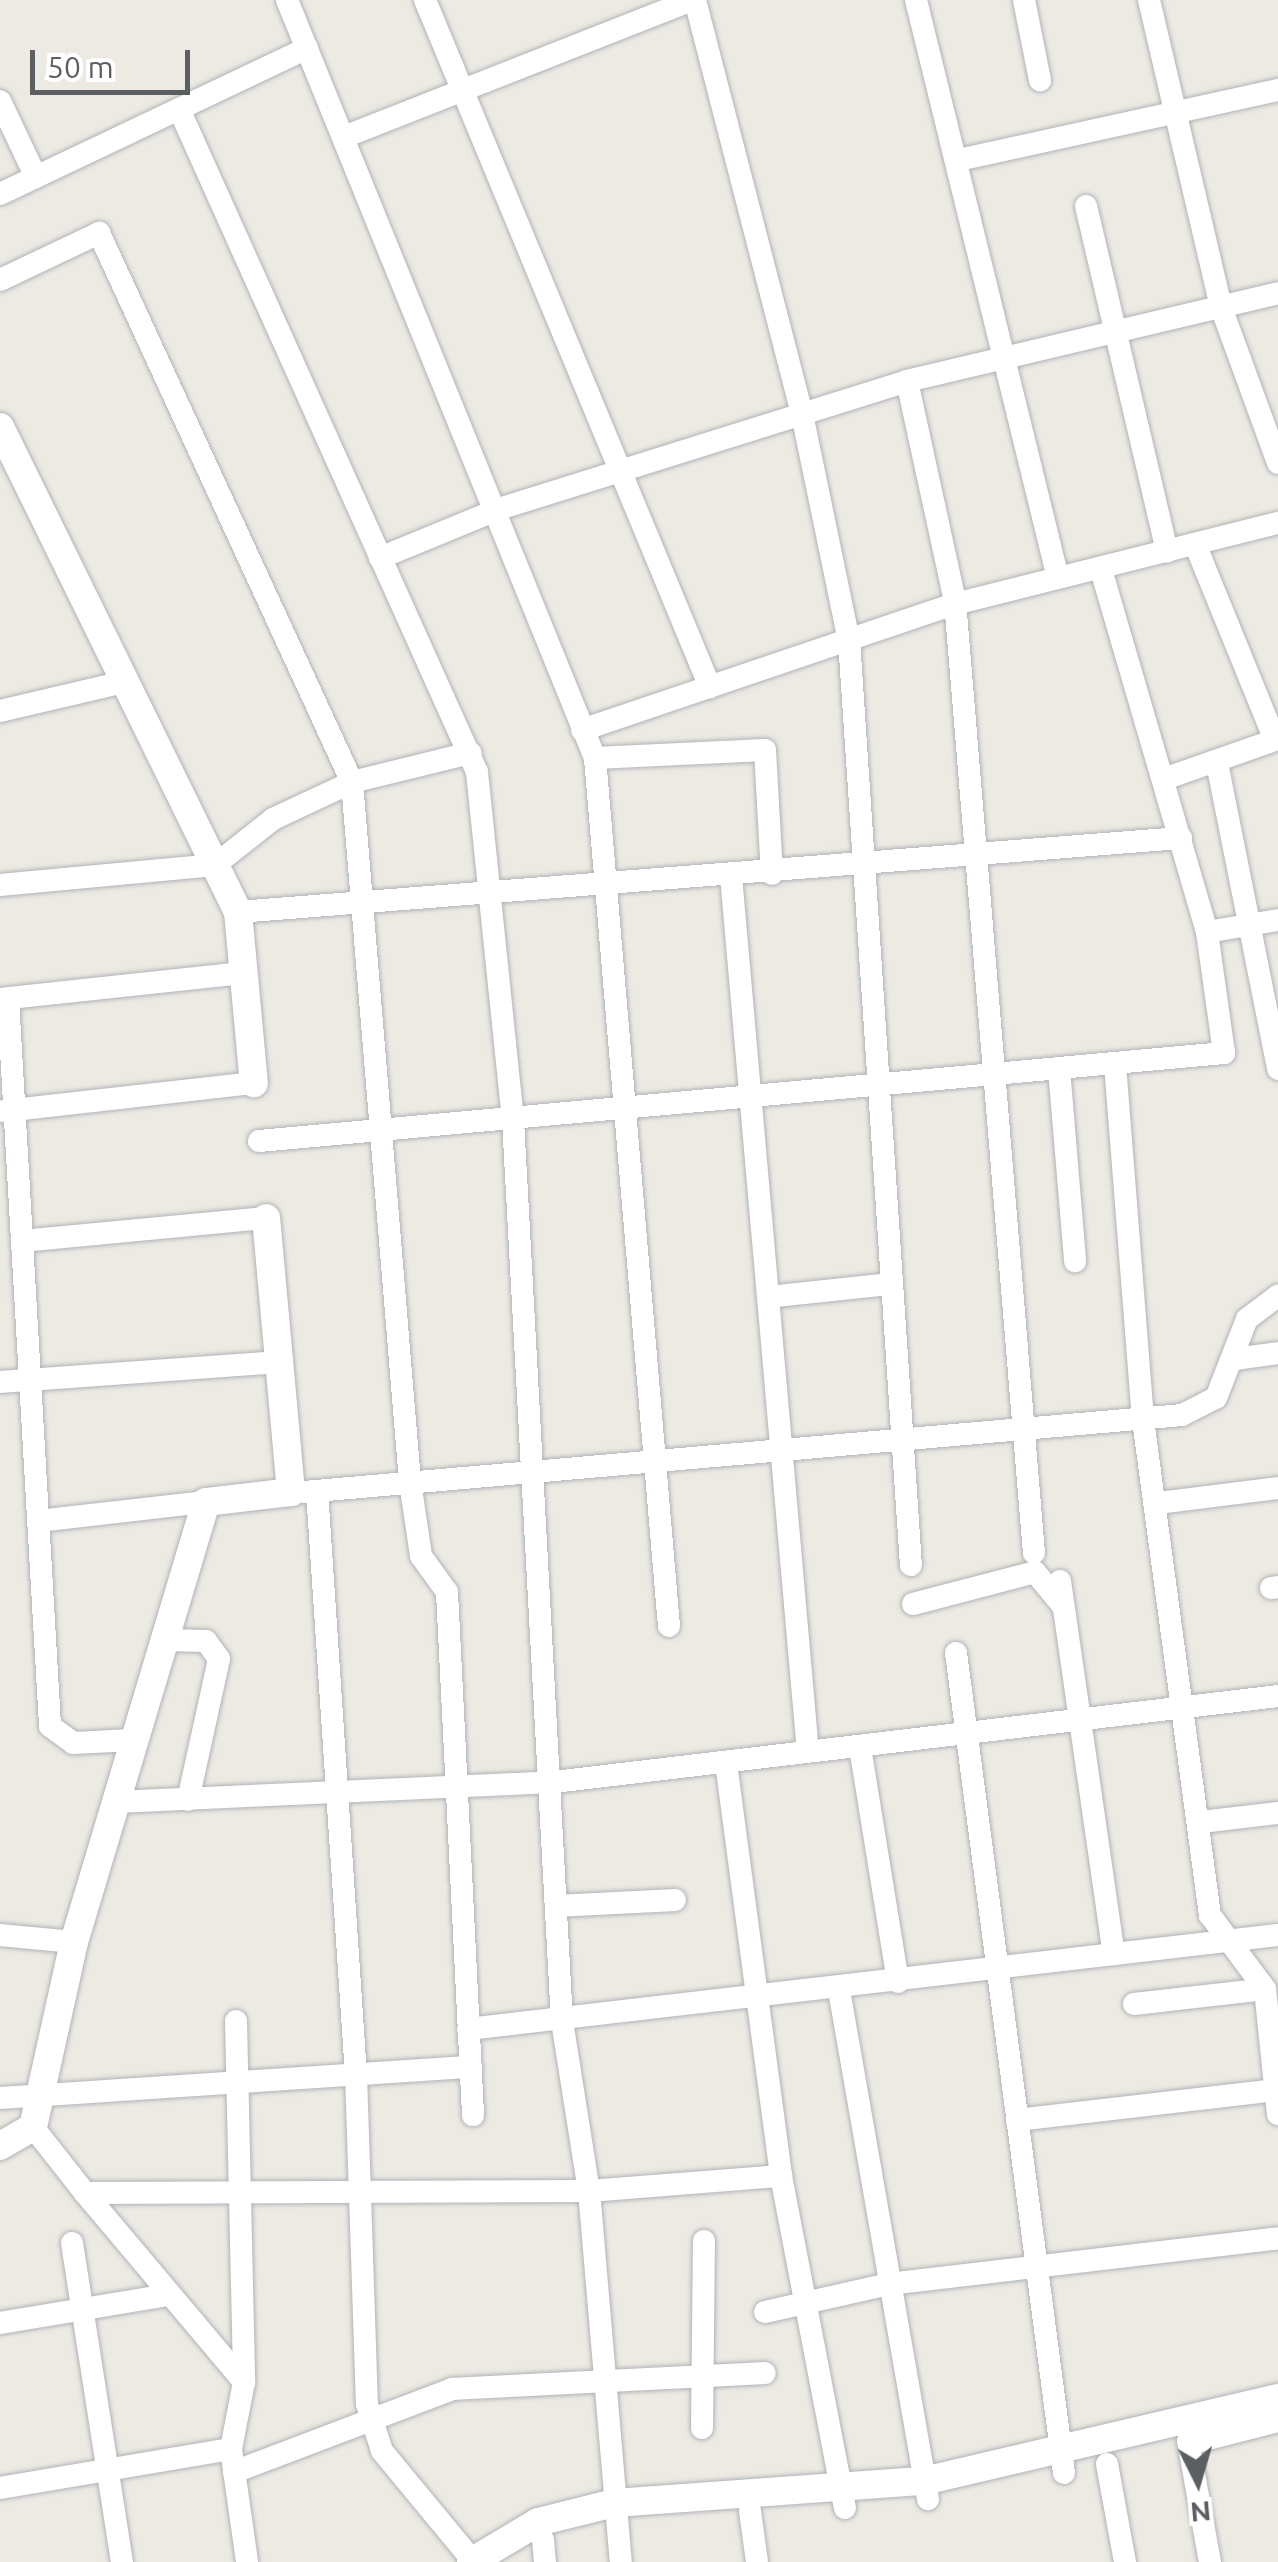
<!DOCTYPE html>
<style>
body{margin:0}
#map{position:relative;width:1278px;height:2562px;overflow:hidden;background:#eceae3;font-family:Ubuntu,sans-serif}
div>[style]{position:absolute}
.roads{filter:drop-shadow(0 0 2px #b0b4b7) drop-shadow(0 0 2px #b0b4b7)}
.minor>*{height:22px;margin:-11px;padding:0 11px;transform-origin:11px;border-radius:11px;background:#fff}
.tertiary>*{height:28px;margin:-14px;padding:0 14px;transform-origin:14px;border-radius:14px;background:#fff}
span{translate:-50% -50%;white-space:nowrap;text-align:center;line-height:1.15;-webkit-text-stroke:10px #fff;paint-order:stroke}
.north{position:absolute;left:1148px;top:2432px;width:100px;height:100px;-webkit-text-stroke:8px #fff;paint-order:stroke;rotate:175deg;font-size:28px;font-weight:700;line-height:40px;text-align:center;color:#5b5f62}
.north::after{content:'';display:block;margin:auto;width:35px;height:45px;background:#5b5f62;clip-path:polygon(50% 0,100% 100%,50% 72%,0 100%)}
.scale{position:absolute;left:30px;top:50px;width:160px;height:45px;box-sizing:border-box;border:5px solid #5b5f62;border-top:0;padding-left:12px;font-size:30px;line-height:35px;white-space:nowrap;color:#5b5f62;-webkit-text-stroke:8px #fff;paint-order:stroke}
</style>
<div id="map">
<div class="roads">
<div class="minor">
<i style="left:287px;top:0;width:818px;rotate:67.89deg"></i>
<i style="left:595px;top:758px;width:871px;rotate:85.13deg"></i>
<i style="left:425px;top:0;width:744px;rotate:67.47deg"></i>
<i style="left:695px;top:0;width:428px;rotate:75.5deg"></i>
<i style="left:802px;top:414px;width:231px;rotate:78.3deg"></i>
<i style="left:849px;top:640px;width:927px;rotate:86.17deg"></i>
<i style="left:916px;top:0;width:595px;rotate:76.2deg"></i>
<i style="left:1024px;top:0;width:82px;rotate:78.7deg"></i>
<i style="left:1149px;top:0;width:315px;rotate:76.8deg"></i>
<i style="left:1221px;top:307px;width:166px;rotate:69.9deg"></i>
<i style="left:0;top:101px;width:84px;rotate:64.7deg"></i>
<i style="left:179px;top:109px;width:727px;rotate:65.8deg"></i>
<i style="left:477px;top:772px;width:350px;rotate:84.1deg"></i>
<i style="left:513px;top:1120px;width:902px;rotate:86.89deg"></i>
<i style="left:562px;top:2021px;width:172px;rotate:81deg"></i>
<i style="left:589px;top:2191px;width:372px;rotate:85.1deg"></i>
<i style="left:344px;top:137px;width:374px;rotate:-21.5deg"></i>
<i style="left:959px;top:160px;width:327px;rotate:-12.4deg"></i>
<i style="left:0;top:194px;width:340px;rotate:-25.4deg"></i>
<i style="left:1086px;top:206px;width:355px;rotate:76.8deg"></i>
<i style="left:0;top:280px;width:110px;rotate:-25.4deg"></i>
<i style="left:99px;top:233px;width:604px;rotate:65.26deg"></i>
<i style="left:352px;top:782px;width:702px;rotate:85.26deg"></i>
<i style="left:410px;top:1482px;width:75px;rotate:81.5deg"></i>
<i style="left:421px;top:1556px;width:44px;rotate:54.2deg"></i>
<i style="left:447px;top:1592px;width:524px;rotate:87.15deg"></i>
<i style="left:907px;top:381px;width:225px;rotate:77.7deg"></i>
<i style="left:955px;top:601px;width:955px;rotate:85.26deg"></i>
<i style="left:380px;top:558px;width:129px;rotate:-22.4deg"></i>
<i style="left:499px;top:509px;width:428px;rotate:-17.4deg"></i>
<i style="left:907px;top:381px;width:381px;rotate:-13.3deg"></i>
<i style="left:0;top:711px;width:127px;rotate:-13.2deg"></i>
<i style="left:582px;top:730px;width:394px;rotate:-18.7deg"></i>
<i style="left:955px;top:604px;width:333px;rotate:-14.1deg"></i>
<i style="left:595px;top:758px;width:170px;rotate:-2.7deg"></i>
<i style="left:765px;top:750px;width:124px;rotate:86.8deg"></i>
<i style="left:1217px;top:763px;width:312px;rotate:78.7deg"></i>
<i style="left:1164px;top:779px;width:118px;rotate:-19.4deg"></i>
<i style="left:1275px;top:740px;width:212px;rotate:-112.2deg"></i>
<i style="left:731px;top:876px;width:879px;rotate:84.98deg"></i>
<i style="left:0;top:885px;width:216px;rotate:-5.3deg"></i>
<i style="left:215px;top:865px;width:74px;rotate:-38.4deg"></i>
<i style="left:273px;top:819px;width:87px;rotate:-25.1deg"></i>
<i style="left:352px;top:782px;width:122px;rotate:-13.8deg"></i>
<i style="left:238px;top:912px;width:946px;rotate:-4.49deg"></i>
<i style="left:1207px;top:932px;width:72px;rotate:-9.6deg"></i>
<i style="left:0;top:999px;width:245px;rotate:-6.1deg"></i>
<i style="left:8px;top:999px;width:728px;rotate:86.69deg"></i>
<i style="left:50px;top:1726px;width:29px;rotate:36deg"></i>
<i style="left:73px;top:1743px;width:60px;rotate:-2.9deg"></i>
<i style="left:1115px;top:1064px;width:357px;rotate:85.5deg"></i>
<i style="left:1143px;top:1420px;width:500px;rotate:82.3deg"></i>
<i style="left:1210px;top:1915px;width:92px;rotate:53.4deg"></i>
<i style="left:1265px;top:1989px;width:126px;rotate:84.1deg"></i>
<i style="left:1059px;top:1069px;width:193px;rotate:85.2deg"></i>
<i style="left:4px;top:1111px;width:252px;rotate:-6.4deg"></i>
<i style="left:259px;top:1141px;width:969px;rotate:-5.21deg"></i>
<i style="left:1224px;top:1053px;width:122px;rotate:-98deg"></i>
<i style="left:1207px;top:932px;width:378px;rotate:-106.3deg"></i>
<i style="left:22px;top:1241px;width:245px;rotate:-5.4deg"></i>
<i style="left:768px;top:1297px;width:122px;rotate:-6.1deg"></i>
<i style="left:1235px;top:1359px;width:43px;rotate:-7.9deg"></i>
<i style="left:0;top:1382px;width:280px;rotate:-4.1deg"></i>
<i style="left:317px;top:1491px;width:585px;rotate:86.18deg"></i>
<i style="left:356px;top:2075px;width:329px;rotate:88.1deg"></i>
<i style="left:367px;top:2404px;width:49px;rotate:72.3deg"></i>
<i style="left:382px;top:2451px;width:143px;rotate:50.4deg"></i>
<i style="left:304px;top:1492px;width:881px;rotate:-5.01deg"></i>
<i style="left:1182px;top:1415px;width:38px;rotate:-27deg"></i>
<i style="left:1216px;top:1398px;width:85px;rotate:-68.6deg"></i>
<i style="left:1247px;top:1319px;width:39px;rotate:-37deg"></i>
<i style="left:1158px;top:1503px;width:121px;rotate:-7.1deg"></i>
<i style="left:38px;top:1521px;width:169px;rotate:-6.5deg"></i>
<i style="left:1060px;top:1581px;width:377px;rotate:81.8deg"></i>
<i style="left:1271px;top:1588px;width:7px;rotate:-8deg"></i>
<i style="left:913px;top:1604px;width:126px;rotate:-14.7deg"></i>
<i style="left:1035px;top:1572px;width:43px;rotate:50.7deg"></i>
<i style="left:164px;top:1640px;width:42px;rotate:1.4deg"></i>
<i style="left:206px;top:1641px;width:22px;rotate:54deg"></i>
<i style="left:219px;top:1659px;width:144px;rotate:102.4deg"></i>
<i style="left:956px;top:1653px;width:827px;rotate:82.5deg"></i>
<i style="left:860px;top:1747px;width:238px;rotate:80.8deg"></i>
<i style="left:726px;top:1763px;width:417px;rotate:82.4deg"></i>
<i style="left:781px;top:2176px;width:338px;rotate:79.1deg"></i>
<i style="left:116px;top:1802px;width:438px;rotate:-2.6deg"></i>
<i style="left:554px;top:1782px;width:729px;rotate:-6.77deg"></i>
<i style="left:1201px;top:1822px;width:78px;rotate:-6.7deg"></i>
<i style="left:556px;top:1906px;width:119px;rotate:-2.9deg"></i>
<i style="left:0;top:1935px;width:74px;rotate:5.4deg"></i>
<i style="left:839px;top:1990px;width:517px;rotate:80.08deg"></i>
<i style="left:1134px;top:2004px;width:132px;rotate:-6.5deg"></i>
<i style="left:236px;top:2021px;width:361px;rotate:88.7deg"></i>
<i style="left:244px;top:2382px;width:68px;rotate:101deg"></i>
<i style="left:231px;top:2449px;width:114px;rotate:81.9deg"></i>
<i style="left:468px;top:2029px;width:815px;rotate:-6.62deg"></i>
<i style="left:0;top:2098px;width:472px;rotate:-3.8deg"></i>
<i style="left:1017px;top:2120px;width:261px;rotate:-6.6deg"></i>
<i style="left:33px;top:2127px;width:84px;rotate:51.8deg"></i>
<i style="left:85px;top:2193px;width:504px;rotate:-0.23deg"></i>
<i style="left:589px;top:2191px;width:193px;rotate:-4.5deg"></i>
<i style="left:85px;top:2193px;width:247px;rotate:49.9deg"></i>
<i style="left:72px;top:2243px;width:323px;rotate:81.1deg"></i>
<i style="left:765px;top:2312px;width:127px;rotate:-12.7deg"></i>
<i style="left:889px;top:2284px;width:392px;rotate:-6.7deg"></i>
<i style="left:0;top:2323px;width:169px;rotate:-9.5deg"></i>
<i style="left:702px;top:2428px;width:187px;rotate:-89.4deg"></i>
<i style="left:1188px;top:2441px;width:123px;rotate:79.7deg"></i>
<i style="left:1107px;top:2464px;width:100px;rotate:79.6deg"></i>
<i style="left:234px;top:2472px;width:233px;rotate:-20.8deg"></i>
<i style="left:452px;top:2389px;width:313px;rotate:-2.9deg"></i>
<i style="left:0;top:2488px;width:234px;rotate:-9.6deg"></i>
<i style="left:750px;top:2511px;width:51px;rotate:82.2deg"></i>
<i style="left:543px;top:2540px;width:22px;rotate:85deg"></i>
</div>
<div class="tertiary">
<i style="left:0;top:427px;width:540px;rotate:63.86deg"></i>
<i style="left:238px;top:912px;width:172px;rotate:84.7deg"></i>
<i style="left:0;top:2146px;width:38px;rotate:-30deg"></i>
<i style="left:33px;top:2127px;width:189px;rotate:-77.5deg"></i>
<i style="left:74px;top:1942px;width:459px;rotate:-73.3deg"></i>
<i style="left:206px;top:1502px;width:86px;rotate:-6.7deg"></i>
<i style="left:291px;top:1492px;width:275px;rotate:-95.2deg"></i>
<i style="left:1192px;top:2440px;width:89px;rotate:-14.3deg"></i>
<i style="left:471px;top:2562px;width:78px;rotate:-30.8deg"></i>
<i style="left:538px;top:2522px;width:78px;rotate:-14deg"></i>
<i style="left:614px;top:2503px;width:311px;rotate:-4.1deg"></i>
<i style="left:924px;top:2481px;width:364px;rotate:-13.2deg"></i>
</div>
</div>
<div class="north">N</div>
<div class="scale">50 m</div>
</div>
